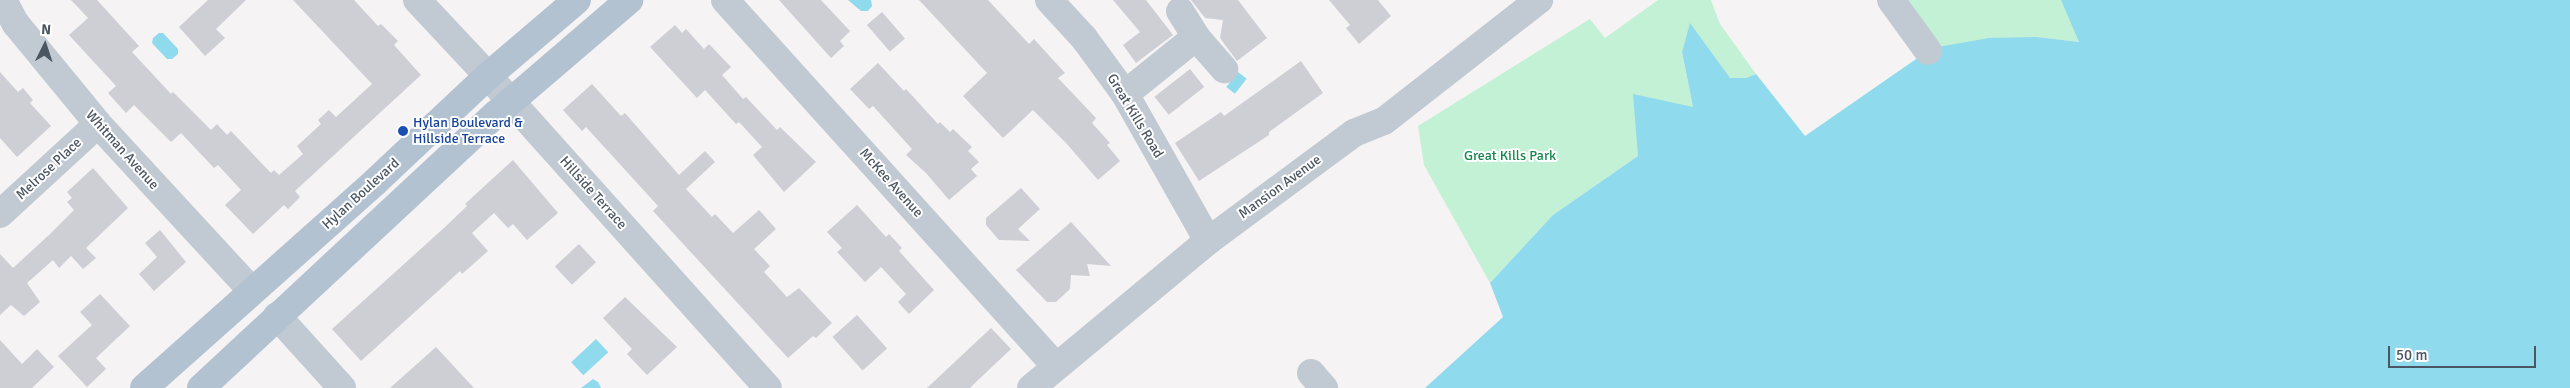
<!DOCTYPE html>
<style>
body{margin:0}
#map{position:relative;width:2570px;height:388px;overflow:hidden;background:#f5f3f3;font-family:Signika,sans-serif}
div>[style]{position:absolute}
.green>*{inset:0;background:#c3f1d5}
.water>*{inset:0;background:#90daee;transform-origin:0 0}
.building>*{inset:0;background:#cdcfd5;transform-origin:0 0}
.minor>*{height:28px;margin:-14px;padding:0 14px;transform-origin:14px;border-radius:14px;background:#c1cad2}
.major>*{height:28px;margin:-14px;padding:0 14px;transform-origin:14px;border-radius:14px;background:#b3c2d1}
.dots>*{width:14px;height:14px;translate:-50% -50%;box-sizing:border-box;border:2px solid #fff;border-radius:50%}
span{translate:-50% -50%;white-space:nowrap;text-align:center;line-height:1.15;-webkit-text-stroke:4px #fff;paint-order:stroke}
.street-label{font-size:14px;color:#4a5661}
.transit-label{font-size:14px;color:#164399}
.left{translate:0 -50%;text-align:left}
.park-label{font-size:14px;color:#17864f}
.north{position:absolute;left:20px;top:20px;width:50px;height:50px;-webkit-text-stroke:4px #fff;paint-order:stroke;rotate:4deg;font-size:14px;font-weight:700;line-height:20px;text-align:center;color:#4a5661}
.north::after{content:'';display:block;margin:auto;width:18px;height:22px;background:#4a5661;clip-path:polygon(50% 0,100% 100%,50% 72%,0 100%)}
.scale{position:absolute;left:2388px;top:346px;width:148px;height:22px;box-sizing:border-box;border:2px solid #4a5661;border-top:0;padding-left:6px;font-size:15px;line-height:18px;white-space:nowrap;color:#4a5661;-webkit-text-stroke:4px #fff;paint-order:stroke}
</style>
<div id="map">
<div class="green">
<i style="clip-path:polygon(1658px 0,1711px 0,1720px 24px,1756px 74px,1746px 78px,1730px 79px,1690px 24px,1682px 52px,1693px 107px,1638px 156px,1553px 215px,1490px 283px,1424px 165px,1418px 126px,1590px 19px,1605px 38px)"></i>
<i style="clip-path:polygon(1899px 0,2076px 0,2079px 42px,2037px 37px,1932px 48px)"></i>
</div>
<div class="water">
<i style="clip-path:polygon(848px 0,871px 0,872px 6px,868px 11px,861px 11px)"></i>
<i style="clip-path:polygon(2061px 0,2570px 0,2570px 388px,1425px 388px,1503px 317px,1490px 283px,1553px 215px,1638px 156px,1633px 94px,1693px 107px,1682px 52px,1690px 23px,1730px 78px,1746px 78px,1756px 74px,1805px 136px,1932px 48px,1989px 38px,2037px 37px,2079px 42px)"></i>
<i style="clip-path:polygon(159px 33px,163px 33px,178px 49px,178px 54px,172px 59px,167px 59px,152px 43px,153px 38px)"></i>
<i style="left:1238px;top:72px;width:11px;height:19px;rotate:38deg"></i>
<i style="left:596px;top:339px;width:18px;height:34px;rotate:47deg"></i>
<i style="clip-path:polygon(593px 379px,598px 382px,601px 388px,581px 388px)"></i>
</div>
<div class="building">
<i style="clip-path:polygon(71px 0,97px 0,139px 46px,132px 52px,171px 94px,173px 92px,211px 130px,217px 124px,227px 135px,231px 131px,271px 173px,274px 170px,279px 175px,303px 154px,297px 146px,321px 124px,318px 120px,329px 110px,336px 117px,372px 84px,293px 0,354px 0,378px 26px,381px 24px,398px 41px,394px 45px,421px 75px,295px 191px,300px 197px,288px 209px,284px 205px,253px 234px,225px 205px,241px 190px,218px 165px,214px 168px,181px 133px,171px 142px,134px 105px,126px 113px,108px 93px,116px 86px,69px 35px,88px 18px)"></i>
<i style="clip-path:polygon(208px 0,246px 0,216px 29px,225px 38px,205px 56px,179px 27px)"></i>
<i style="clip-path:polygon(779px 0,821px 0,850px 31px,840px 41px,844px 46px,831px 58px)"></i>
<i style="clip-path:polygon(919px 0,988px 0,1029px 44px,1034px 39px,1065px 73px,1058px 78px,1096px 118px,1092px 123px,1110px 143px,1107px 145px,1120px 161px,1098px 180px,1067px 144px,1033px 110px,1003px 138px,963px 96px,987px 73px)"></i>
<i style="clip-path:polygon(1113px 0,1146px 0,1173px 35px,1136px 63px,1123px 45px,1140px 32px)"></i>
<i style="clip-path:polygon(1191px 0,1238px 0,1267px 38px,1237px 61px,1220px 38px,1223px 20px,1205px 18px)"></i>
<i style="clip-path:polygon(1329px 0,1378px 0,1391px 16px,1359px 44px,1346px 28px,1350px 25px)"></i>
<i style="left:882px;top:12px;width:35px;height:20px;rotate:49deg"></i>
<i style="clip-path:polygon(675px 25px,682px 33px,686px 29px,704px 49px,709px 44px,731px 67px,722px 75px,743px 99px,746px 97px,777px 130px,780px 127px,816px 162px,784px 192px,753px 155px,762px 147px,739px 122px,736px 124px,705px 90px,697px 98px,650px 47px)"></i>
<i style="clip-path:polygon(1301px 61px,1323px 93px,1269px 132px,1269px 135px,1199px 181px,1175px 143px,1221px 112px,1224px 116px)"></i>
<i style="clip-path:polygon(878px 63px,904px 91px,906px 89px,938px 124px,940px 122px,950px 132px,953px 129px,972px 147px,968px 151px,979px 162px,971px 169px,977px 176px,949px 200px,926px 173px,906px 155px,912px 149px,873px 106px,869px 109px,850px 89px)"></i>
<i style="left:1190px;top:69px;width:23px;height:45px;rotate:52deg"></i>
<i style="clip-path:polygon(0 72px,18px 92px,23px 88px,33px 100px,30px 103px,51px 126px,17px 157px,0 138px)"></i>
<i style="clip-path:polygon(592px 84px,621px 116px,625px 113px,679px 175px,705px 151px,715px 162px,686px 189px,712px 217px,715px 214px,733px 233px,759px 210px,776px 229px,754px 249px,770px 266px,764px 272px,787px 297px,799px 288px,832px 323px,816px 338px,813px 336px,788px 358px,653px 211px,658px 206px,586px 127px,582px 131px,563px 110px)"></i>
<i style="clip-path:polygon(513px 160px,558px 213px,527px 240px,513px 224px,508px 228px,494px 213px,472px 233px,488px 251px,462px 274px,460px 271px,361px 361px,332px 329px,444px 228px,467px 206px,465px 204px)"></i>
<i style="clip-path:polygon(93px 168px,128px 208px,86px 248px,96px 258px,83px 269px,71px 256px,59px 268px,53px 260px,27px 283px,40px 302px,24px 316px,11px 305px,0 315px,0 254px,13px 268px,50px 234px,74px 210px,67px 202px,72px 198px,67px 192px)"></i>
<i style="clip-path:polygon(1021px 188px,1040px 209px,1018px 229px,1030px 241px,999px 240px,986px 225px,986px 218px)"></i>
<i style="clip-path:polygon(857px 205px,886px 237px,889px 234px,902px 248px,899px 251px,934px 290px,909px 314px,898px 302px,906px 294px,881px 267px,865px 282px,837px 252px,842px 248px,827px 232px)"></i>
<i style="clip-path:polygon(1071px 222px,1111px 266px,1087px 264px,1090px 276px,1071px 275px,1070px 289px,1056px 302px,1047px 302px,1016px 270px)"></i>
<i style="clip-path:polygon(160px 230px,186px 262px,154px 291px,139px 274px,157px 257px,145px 243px)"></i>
<i style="left:579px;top:244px;width:25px;height:33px;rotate:47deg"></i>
<i style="clip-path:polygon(100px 294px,130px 326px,96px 358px,106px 369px,87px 387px,58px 356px,92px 325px,80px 312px)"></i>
<i style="clip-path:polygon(625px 297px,677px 347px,647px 375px,627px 354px,632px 349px,603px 318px)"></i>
<i style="left:857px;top:315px;width:45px;height:33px;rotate:48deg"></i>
<i style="clip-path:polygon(991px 328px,1011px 349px,976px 382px,970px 388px,927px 388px)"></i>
<i style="clip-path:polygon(0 340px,22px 364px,37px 349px,54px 367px,32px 388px,0 388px)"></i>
<i style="clip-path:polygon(436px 347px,474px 388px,390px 388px)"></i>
</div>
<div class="minor">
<i style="left:3px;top:0;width:27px;rotate:62deg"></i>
<i style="left:16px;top:24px;width:129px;rotate:50.6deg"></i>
<i style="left:98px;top:124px;width:227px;rotate:47.3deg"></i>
<i style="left:417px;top:0;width:104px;rotate:46.9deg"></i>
<i style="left:488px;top:76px;width:419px;rotate:48.1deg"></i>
<i style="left:725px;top:0;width:493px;rotate:47.9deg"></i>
<i style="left:1049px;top:0;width:52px;rotate:47.4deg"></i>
<i style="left:1084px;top:38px;width:69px;rotate:53.8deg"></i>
<i style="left:1125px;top:94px;width:169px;rotate:60.5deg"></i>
<i style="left:1891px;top:0;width:63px;rotate:54deg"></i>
<i style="left:1180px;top:11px;width:31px;rotate:58deg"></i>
<i style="left:1196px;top:37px;width:43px;rotate:48.8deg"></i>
<i style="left:1125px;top:94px;width:91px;rotate:-38.8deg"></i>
<i style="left:0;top:214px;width:133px;rotate:-42.6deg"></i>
<i style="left:277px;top:316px;width:97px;rotate:47.9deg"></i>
<i style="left:1311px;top:373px;width:20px;rotate:49deg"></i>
<i style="left:1031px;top:388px;width:230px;rotate:-39.7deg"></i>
<i style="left:1208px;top:241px;width:182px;rotate:-36.5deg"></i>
<i style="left:1354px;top:133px;width:32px;rotate:-22deg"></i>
<i style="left:1384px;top:121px;width:197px;rotate:-38deg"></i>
</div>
<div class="major">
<i style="left:144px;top:388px;width:310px;rotate:-41.7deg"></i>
<i style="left:375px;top:182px;width:155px;rotate:-43.2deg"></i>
<i style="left:488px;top:76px;width:117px;rotate:-40.5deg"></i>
<i style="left:201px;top:388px;width:401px;rotate:-42.9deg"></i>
<i style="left:495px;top:115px;width:177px;rotate:-40.6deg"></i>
</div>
<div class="dots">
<i style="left:403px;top:131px;background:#1a4fb4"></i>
</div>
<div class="street-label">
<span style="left:1135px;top:116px;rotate:59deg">Great Kills Road</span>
<span style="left:122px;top:150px;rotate:48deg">Whitman Avenue</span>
<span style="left:49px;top:169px;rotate:-43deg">Melrose Place</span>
<span style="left:891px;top:183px;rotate:48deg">McKee Avenue</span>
<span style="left:1280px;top:187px;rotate:-36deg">Mansion Avenue</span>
<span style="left:593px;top:193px;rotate:48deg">Hillside Terrace</span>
<span style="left:361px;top:194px;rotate:-42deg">Hylan Boulevard</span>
</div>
<div class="transit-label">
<span class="left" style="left:413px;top:131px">Hylan Boulevard &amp;<br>Hillside Terrace</span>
</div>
<div class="park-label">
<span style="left:1510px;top:156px">Great Kills Park</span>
</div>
<div class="north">N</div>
<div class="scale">50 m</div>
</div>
